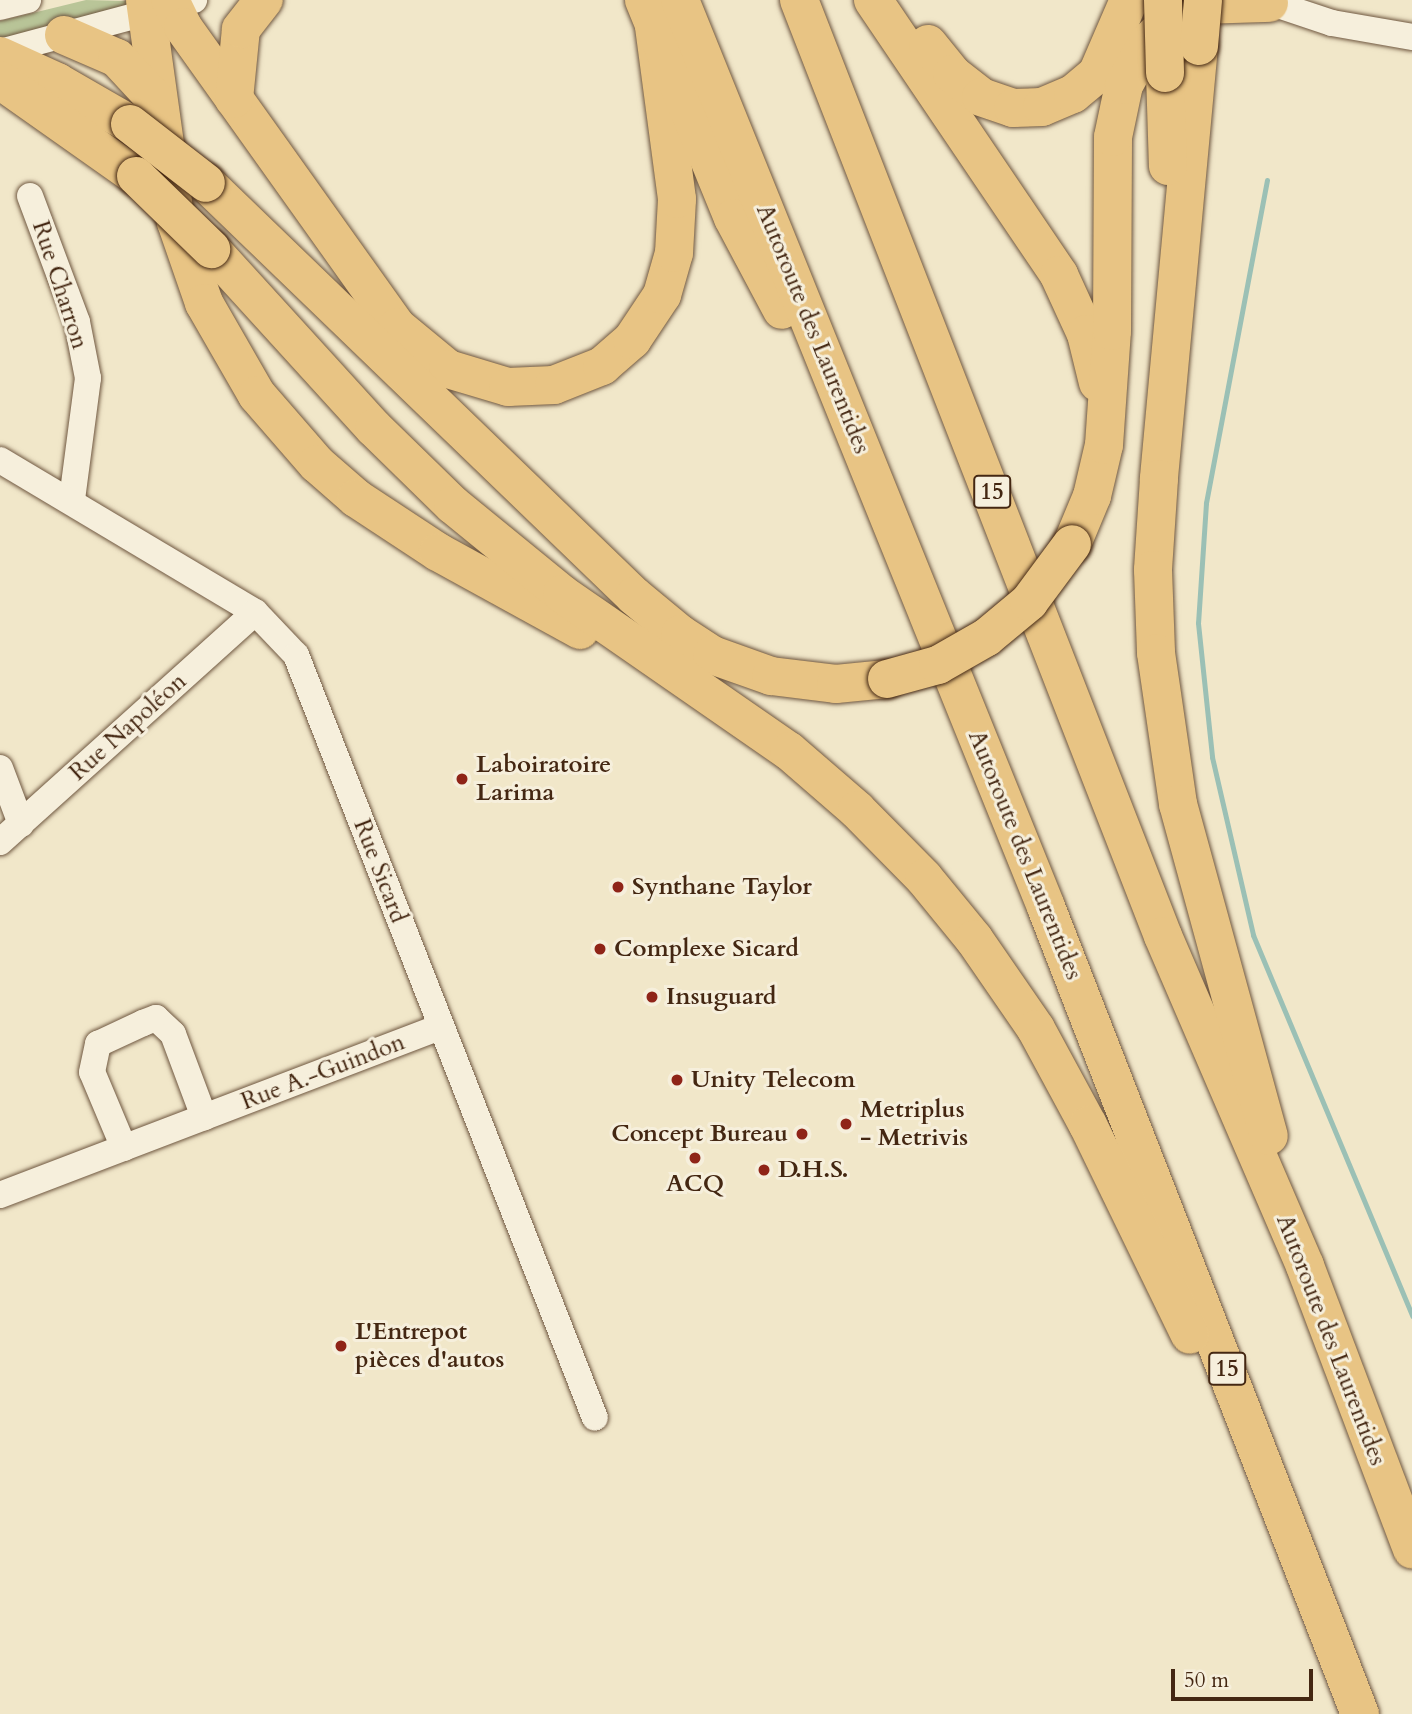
<!DOCTYPE html>
<meta charset="utf-8">
<style>
body{margin:0}
#map{position:relative;width:1412px;height:1714px;overflow:hidden;background:#f1e7c9;font-family:Cardo,serif}
div>[style]{position:absolute}
.green>*{inset:0;background:#b9c598}
.stream>*{height:5px;margin:-2.5px;padding:0 2.5px;transform-origin:2.5px;border-radius:2.5px;background:#9bc0b5}
.roads{filter:drop-shadow(0 0 2px #6f5740) drop-shadow(0 0 2px #6f5740)}
.minor>*{height:26px;margin:-13px;padding:0 13px;transform-origin:13px;border-radius:13px;background:#f6efdc}
.highway>*{height:38px;margin:-19px;padding:0 19px;transform-origin:19px;border-radius:19px;background:#e8c484}
.bridges{filter:drop-shadow(0 0 2px #442712) drop-shadow(0 0 2px #442712)}
.highway-bridge>*{height:38px;margin:-19px;padding:0 19px;transform-origin:19px;border-radius:19px;background:#e8c484}
.dots>*{width:19px;height:19px;translate:-50% -50%;box-sizing:border-box;border:4px solid #f6efdc;border-radius:50%}
span{translate:-50% -50%;white-space:nowrap;text-align:center;line-height:1.15;-webkit-text-stroke:6px #f6efdc;paint-order:stroke}
.shield-label span{padding:2px 5px;background:#f6efdc;border:2px solid;border-radius:5px;-webkit-text-stroke-width:0}
.shield-label{font-size:23px;color:#442712;font-weight:700}
.street-label{font-size:24px;color:#442712}
.poi-label{font-size:24px;color:#442712;font-weight:700}
.left{translate:0 -50%;text-align:left}
.right{translate:-100% -50%;text-align:right}
.scale{position:absolute;left:1171px;top:1669px;width:142px;height:32px;box-sizing:border-box;border:4px solid #442712;border-top:0;padding-left:9px;font-size:21px;line-height:24px;white-space:nowrap;color:#442712;-webkit-text-stroke:5px #f6efdc;paint-order:stroke}
</style>
<div id="map">
<div class="green">
<i style="clip-path:polygon(86px 0,126px 1px,127px 5px,0 41px,0 21px)"></i>
</div>
<div class="stream">
<i style="left:1267px;top:180px;width:329px;rotate:100.7deg"></i>
<i style="left:1206px;top:503px;width:120px;rotate:93.8deg"></i>
<i style="left:1198px;top:623px;width:135px;rotate:84deg"></i>
<i style="left:1212px;top:757px;width:183px;rotate:77deg"></i>
<i style="left:1253px;top:935px;width:413px;rotate:67.3deg"></i>
</div>
<div class="roads">
<div class="minor">
<i style="left:1263px;top:0;width:73px;rotate:18.4deg"></i>
<i style="left:1332px;top:23px;width:81px;rotate:9.9deg"></i>
<i style="left:0;top:7px;width:29px;rotate:-14deg"></i>
<i style="left:0;top:52px;width:201px;rotate:-15deg"></i>
<i style="left:30px;top:196px;width:134px;rotate:69.5deg"></i>
<i style="left:77px;top:322px;width:57px;rotate:78.9deg"></i>
<i style="left:88px;top:378px;width:123px;rotate:97.5deg"></i>
<i style="left:0;top:460px;width:297px;rotate:30.8deg"></i>
<i style="left:255px;top:612px;width:59px;rotate:46.4deg"></i>
<i style="left:296px;top:655px;width:819px;rotate:68.6deg"></i>
<i style="left:0;top:768px;width:60px;rotate:69.4deg"></i>
<i style="left:0;top:842px;width:343px;rotate:-42deg"></i>
<i style="left:124px;top:1148px;width:82px;rotate:-112.8deg"></i>
<i style="left:92px;top:1072px;width:29px;rotate:-78deg"></i>
<i style="left:98px;top:1044px;width:50px;rotate:-25deg"></i>
<i style="left:143px;top:1023px;width:14px;rotate:-21deg"></i>
<i style="left:156px;top:1018px;width:23px;rotate:43deg"></i>
<i style="left:173px;top:1034px;width:89px;rotate:69.5deg"></i>
<i style="left:0;top:1195px;width:472px;rotate:-20.9deg"></i>
</div>
<div class="highway">
<i style="left:145px;top:0;width:224px;rotate:82.1deg"></i>
<i style="left:176px;top:222px;width:86px;rotate:70.9deg"></i>
<i style="left:204px;top:303px;width:106px;rotate:60.1deg"></i>
<i style="left:257px;top:395px;width:91px;rotate:49deg"></i>
<i style="left:317px;top:464px;width:52px;rotate:41.1deg"></i>
<i style="left:356px;top:498px;width:98px;rotate:33.4deg"></i>
<i style="left:438px;top:552px;width:162px;rotate:28.8deg"></i>
<i style="left:170px;top:0;width:30px;rotate:64deg"></i>
<i style="left:183px;top:27px;width:369px;rotate:54.5deg"></i>
<i style="left:397px;top:327px;width:66px;rotate:39.5deg"></i>
<i style="left:448px;top:369px;width:63px;rotate:16.7deg"></i>
<i style="left:508px;top:387px;width:46px;rotate:-2.5deg"></i>
<i style="left:554px;top:385px;width:52px;rotate:-21.6deg"></i>
<i style="left:602px;top:366px;width:40px;rotate:-41deg"></i>
<i style="left:632px;top:340px;width:54px;rotate:-56.3deg"></i>
<i style="left:662px;top:295px;width:44px;rotate:-74.1deg"></i>
<i style="left:674px;top:253px;width:54px;rotate:-86.8deg"></i>
<i style="left:677px;top:199px;width:175px;rotate:-97.6deg"></i>
<i style="left:644px;top:0;width:235px;rotate:67.8deg"></i>
<i style="left:733px;top:218px;width:104px;rotate:62deg"></i>
<i style="left:680px;top:0;width:978px;rotate:68.02deg"></i>
<i style="left:1046px;top:907px;width:866px;rotate:68.74deg"></i>
<i style="left:799px;top:0;width:1004px;rotate:68.75deg"></i>
<i style="left:1163px;top:936px;width:359px;rotate:66.7deg"></i>
<i style="left:1305px;top:1266px;width:303px;rotate:69.3deg"></i>
<i style="left:873px;top:0;width:332px;rotate:55.9deg"></i>
<i style="left:1059px;top:275px;width:65px;rotate:65.4deg"></i>
<i style="left:1086px;top:334px;width:50px;rotate:76.2deg"></i>
<i style="left:64px;top:35px;width:58px;rotate:23.5deg"></i>
<i style="left:117px;top:58px;width:59px;rotate:47.1deg"></i>
<i style="left:928px;top:44px;width:38px;rotate:51deg"></i>
<i style="left:952px;top:74px;width:37px;rotate:38deg"></i>
<i style="left:981px;top:97px;width:34px;rotate:19deg"></i>
<i style="left:1013px;top:108px;width:29px;rotate:-2deg"></i>
<i style="left:1042px;top:107px;width:34px;rotate:-23deg"></i>
<i style="left:1073px;top:94px;width:31px;rotate:-40deg"></i>
<i style="left:1097px;top:74px;width:81px;rotate:-66.6deg"></i>
<i style="left:1199px;top:46px;width:435px;rotate:95.3deg"></i>
<i style="left:1159px;top:479px;width:91px;rotate:93.8deg"></i>
<i style="left:1153px;top:570px;width:83px;rotate:87.9deg"></i>
<i style="left:1156px;top:653px;width:153px;rotate:81.7deg"></i>
<i style="left:1178px;top:804px;width:344px;rotate:74.7deg"></i>
<i style="left:0;top:56px;width:63px;rotate:24.5deg"></i>
<i style="left:57px;top:82px;width:84px;rotate:29.9deg"></i>
<i style="left:1165px;top:73px;width:93px;rotate:88.2deg"></i>
<i style="left:0;top:80px;width:166px;rotate:35.2deg"></i>
<i style="left:234px;top:99px;width:70px;rotate:-84.3deg"></i>
<i style="left:241px;top:29px;width:37px;rotate:-52deg"></i>
<i style="left:206px;top:183px;width:595px;rotate:43.98deg"></i>
<i style="left:634px;top:596px;width:60px;rotate:39.6deg"></i>
<i style="left:680px;top:634px;width:38px;rotate:33deg"></i>
<i style="left:712px;top:655px;width:63px;rotate:19.6deg"></i>
<i style="left:771px;top:676px;width:65px;rotate:7deg"></i>
<i style="left:836px;top:684px;width:51px;rotate:-5.6deg"></i>
<i style="left:211px;top:249px;width:242px;rotate:47.7deg"></i>
<i style="left:374px;top:428px;width:110px;rotate:44.3deg"></i>
<i style="left:453px;top:505px;width:141px;rotate:39.2deg"></i>
<i style="left:562px;top:594px;width:276px;rotate:34.7deg"></i>
<i style="left:789px;top:751px;width:90px;rotate:40.9deg"></i>
<i style="left:857px;top:810px;width:95px;rotate:45.4deg"></i>
<i style="left:924px;top:878px;width:79px;rotate:50.7deg"></i>
<i style="left:974px;top:939px;width:109px;rotate:55.4deg"></i>
<i style="left:1036px;top:1029px;width:109px;rotate:61.6deg"></i>
<i style="left:1088px;top:1125px;width:233px;rotate:64.1deg"></i>
<i style="left:1072px;top:544px;width:52px;rotate:-67.4deg"></i>
<i style="left:1092px;top:496px;width:52px;rotate:-76.8deg"></i>
<i style="left:1104px;top:445px;width:114px;rotate:-86deg"></i>
<i style="left:1112px;top:331px;width:194px;rotate:-89.7deg"></i>
<i style="left:1113px;top:137px;width:53px;rotate:-78.1deg"></i>
<i style="left:1124px;top:85px;width:49px;rotate:-60.8deg"></i>
<i style="left:1148px;top:42px;width:37px;rotate:-44deg"></i>
<i style="left:1175px;top:16px;width:31px;rotate:-21deg"></i>
<i style="left:1204px;top:5px;width:65px;rotate:-1.8deg"></i>
</div>
</div>
<div class="bridges">
<div class="highway-bridge">
<i style="left:1163px;top:0;width:73px;rotate:88.4deg"></i>
<i style="left:1199px;top:46px;width:46px;rotate:-85deg"></i>
<i style="left:130px;top:124px;width:96px;rotate:37.8deg"></i>
<i style="left:136px;top:176px;width:105px;rotate:44.2deg"></i>
<i style="left:887px;top:679px;width:53px;rotate:-15.4deg"></i>
<i style="left:938px;top:665px;width:56px;rotate:-29.7deg"></i>
<i style="left:987px;top:637px;width:55px;rotate:-39.8deg"></i>
<i style="left:1029px;top:602px;width:72px;rotate:-53.4deg"></i>
</div>
</div>
<div class="dots">
<i style="left:462px;top:779px;background:#8f2418"></i>
<i style="left:618px;top:887px;background:#8f2418"></i>
<i style="left:600px;top:949px;background:#8f2418"></i>
<i style="left:652px;top:997px;background:#8f2418"></i>
<i style="left:677px;top:1080px;background:#8f2418"></i>
<i style="left:846px;top:1124px;background:#8f2418"></i>
<i style="left:802px;top:1134px;background:#8f2418"></i>
<i style="left:695px;top:1158px;background:#8f2418"></i>
<i style="left:764px;top:1170px;background:#8f2418"></i>
<i style="left:341px;top:1346px;background:#8f2418"></i>
</div>
<div class="shield-label">
<span style="left:992px;top:492px">15</span>
<span style="left:1227px;top:1369px">15</span>
</div>
<div class="street-label">
<span style="left:60px;top:285px;rotate:72deg">Rue Charron</span>
<span style="left:813px;top:329px;rotate:68deg">Autoroute des Laurentides</span>
<span style="left:128px;top:727px;rotate:-42deg">Rue Napoléon</span>
<span style="left:1025px;top:855px;rotate:68deg">Autoroute des Laurentides</span>
<span style="left:380px;top:871px;rotate:69deg">Rue Sicard</span>
<span style="left:323px;top:1072px;rotate:-21deg">Rue A.-Guindon</span>
<span style="left:1331px;top:1340px;rotate:69deg">Autoroute des Laurentides</span>
</div>
<div class="poi-label">
<span class="left" style="left:476px;top:779px">Laboiratoire<br>Larima</span>
<span class="left" style="left:632px;top:887px">Synthane Taylor</span>
<span class="left" style="left:614px;top:949px">Complexe Sicard</span>
<span class="left" style="left:666px;top:997px">Insuguard</span>
<span class="left" style="left:691px;top:1080px">Unity Telecom</span>
<span class="left" style="left:860px;top:1124px">Metriplus<br>- Metrivis</span>
<span class="right" style="left:788px;top:1134px">Concept Bureau</span>
<span class="left" style="left:778px;top:1170px">D.H.S.</span>
<span style="left:695px;top:1184px">ACQ</span>
<span class="left" style="left:355px;top:1346px">L'Entrepot<br>pièces d'autos</span>
</div>
<div class="scale">50 m</div>
</div>
